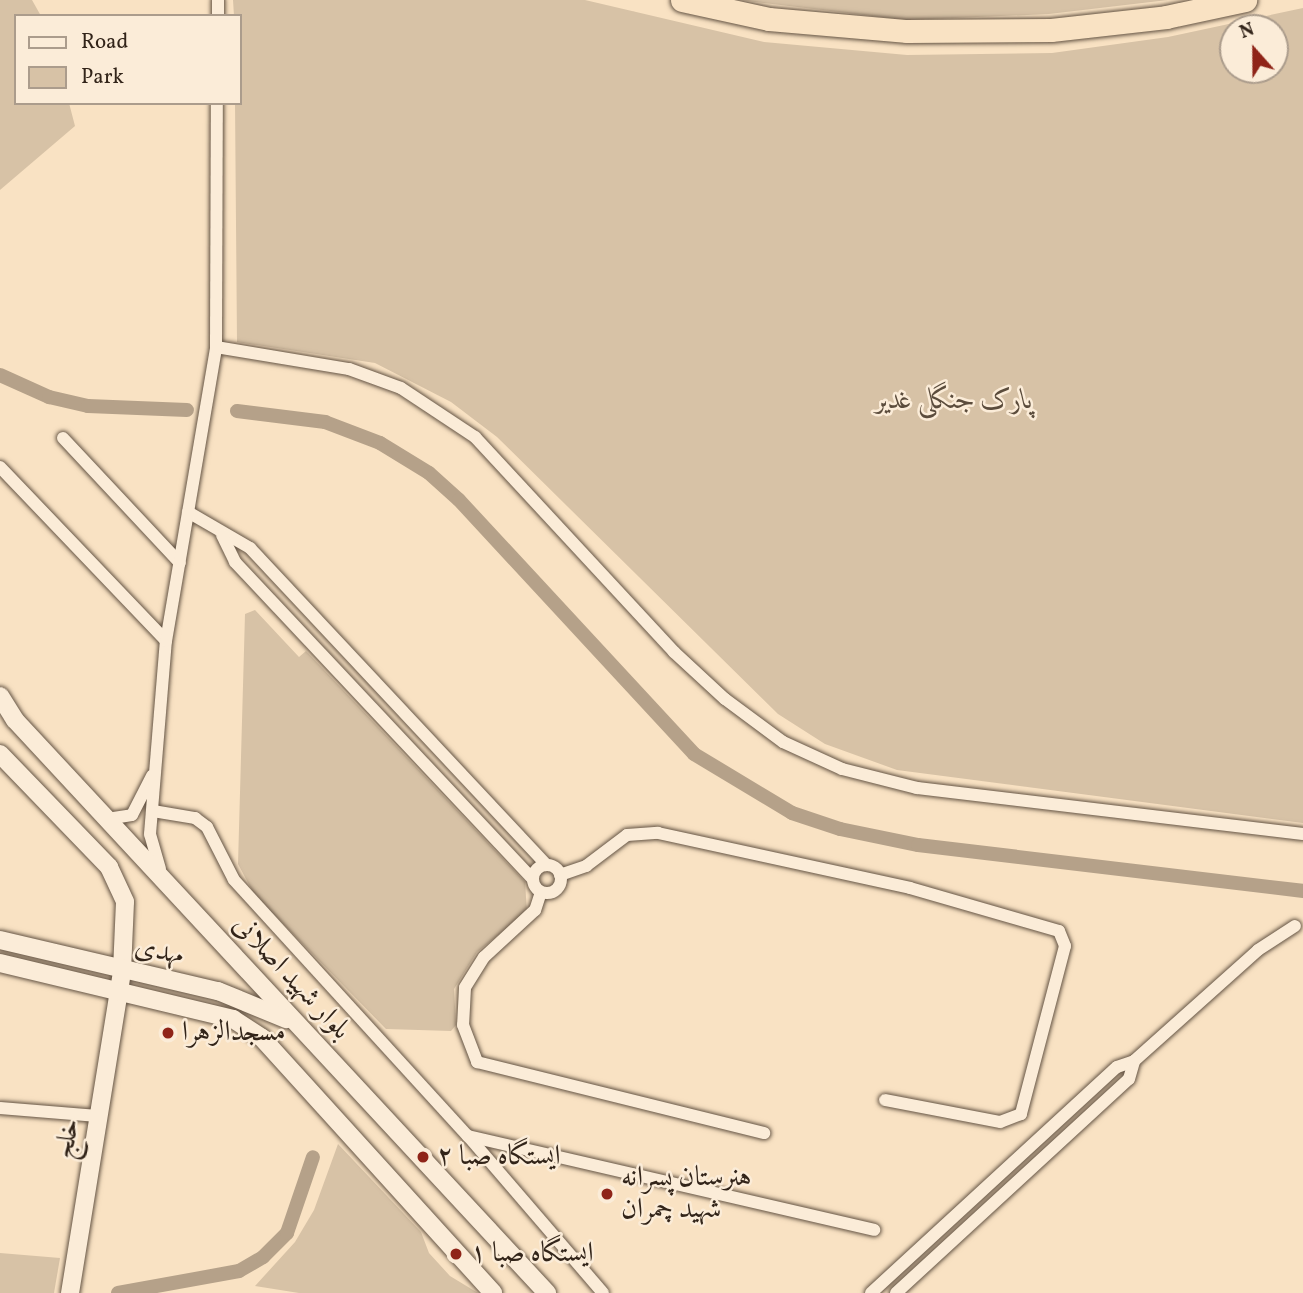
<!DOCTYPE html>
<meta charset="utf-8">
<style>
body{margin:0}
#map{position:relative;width:1303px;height:1293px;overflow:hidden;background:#f9e2c3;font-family:Vollkorn,Amiri,serif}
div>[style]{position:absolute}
.green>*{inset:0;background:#d7c2a6}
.canal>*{height:14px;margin:-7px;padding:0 7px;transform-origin:7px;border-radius:7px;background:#b5a189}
.roads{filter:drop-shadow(0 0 2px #645444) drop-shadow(0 0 2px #645444)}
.street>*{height:12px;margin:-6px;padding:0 6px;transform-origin:6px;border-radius:6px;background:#fbecd8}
.street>.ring{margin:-6px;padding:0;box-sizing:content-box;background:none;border:12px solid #fbecd8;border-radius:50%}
.secondary>*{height:18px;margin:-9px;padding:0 9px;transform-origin:9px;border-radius:9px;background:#fbecd8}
.highway>*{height:23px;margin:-11.5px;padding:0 11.5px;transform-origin:11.5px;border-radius:11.5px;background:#f9e2c3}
.dots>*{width:19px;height:19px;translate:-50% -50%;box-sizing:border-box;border:4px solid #fbecd8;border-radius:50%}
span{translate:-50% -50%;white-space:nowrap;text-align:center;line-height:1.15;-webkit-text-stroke:5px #fbecd8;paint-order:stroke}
.park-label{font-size:28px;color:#5b4c3c;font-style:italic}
.street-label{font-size:28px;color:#322419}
.poi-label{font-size:28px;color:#322419}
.left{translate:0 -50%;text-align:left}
.legend{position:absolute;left:14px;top:14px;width:228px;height:91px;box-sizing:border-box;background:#fbecd8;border:2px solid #ab9c8c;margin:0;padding:9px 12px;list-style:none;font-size:21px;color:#322419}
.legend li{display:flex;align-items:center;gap:14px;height:35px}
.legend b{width:35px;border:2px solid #ab9c8c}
.north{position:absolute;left:1219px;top:14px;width:70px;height:70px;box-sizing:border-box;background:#fbecd8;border:2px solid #ab9c8c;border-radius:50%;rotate:339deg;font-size:19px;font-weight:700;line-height:28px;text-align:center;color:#322419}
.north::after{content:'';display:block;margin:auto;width:24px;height:32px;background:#8f2418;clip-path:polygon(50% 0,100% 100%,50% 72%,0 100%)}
</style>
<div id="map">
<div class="green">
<i style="clip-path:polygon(0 0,32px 0,41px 16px,16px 16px,16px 103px,69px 103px,75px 126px,0 190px)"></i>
<i style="clip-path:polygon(evenodd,233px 0,585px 0,764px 42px,907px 55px,1052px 53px,1168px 37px,1303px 8px,1303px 823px,897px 770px,825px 744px,778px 714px,497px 437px,451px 402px,375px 363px,237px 342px,235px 103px,240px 103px,240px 16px,234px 16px,233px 0,1233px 28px,1275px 28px,1275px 70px,1233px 70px,1233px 28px)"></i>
<i style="clip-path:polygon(740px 0,1168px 0,1049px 14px,906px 20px)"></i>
<i style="clip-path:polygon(255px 610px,299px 657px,306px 651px,525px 882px,527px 912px,477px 952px,454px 989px,456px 1025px,451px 1031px,386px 1029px,254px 894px,238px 864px,245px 614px)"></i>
<i style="clip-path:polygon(338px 1144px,421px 1232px,429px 1253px,450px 1276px,478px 1293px,299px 1293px,255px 1286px,295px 1242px,314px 1210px)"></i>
<i style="clip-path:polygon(0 1253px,60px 1258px,54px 1293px,0 1293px)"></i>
</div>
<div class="canal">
<i style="left:0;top:375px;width:54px;rotate:24.2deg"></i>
<i style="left:49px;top:397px;width:40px;rotate:13deg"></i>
<i style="left:88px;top:406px;width:99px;rotate:2.3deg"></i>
<i style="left:237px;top:411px;width:89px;rotate:7.1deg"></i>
<i style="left:325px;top:422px;width:59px;rotate:20.9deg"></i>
<i style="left:380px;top:443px;width:57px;rotate:31.5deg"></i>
<i style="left:429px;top:473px;width:40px;rotate:42deg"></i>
<i style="left:459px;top:500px;width:346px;rotate:47.2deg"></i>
<i style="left:694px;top:754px;width:114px;rotate:31deg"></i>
<i style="left:792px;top:813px;width:51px;rotate:18.4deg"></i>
<i style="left:840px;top:829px;width:80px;rotate:11.6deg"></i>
<i style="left:918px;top:845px;width:388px;rotate:6.8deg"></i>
<i style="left:118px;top:1293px;width:123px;rotate:-10.3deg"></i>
<i style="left:239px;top:1271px;width:28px;rotate:-30deg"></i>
<i style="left:263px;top:1257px;width:34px;rotate:-45deg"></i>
<i style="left:287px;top:1233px;width:80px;rotate:-71.1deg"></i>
</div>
<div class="roads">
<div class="street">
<i style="left:218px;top:16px;width:16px;rotate:-90deg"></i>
<i style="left:216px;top:347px;width:135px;rotate:9.4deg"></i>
<i style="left:349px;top:369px;width:55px;rotate:20.1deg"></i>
<i style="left:401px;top:388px;width:89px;rotate:33.5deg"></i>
<i style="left:475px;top:437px;width:293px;rotate:47.2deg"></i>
<i style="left:674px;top:652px;width:69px;rotate:42.7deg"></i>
<i style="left:725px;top:699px;width:72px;rotate:36.6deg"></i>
<i style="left:783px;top:742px;width:65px;rotate:24.6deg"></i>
<i style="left:842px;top:769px;width:77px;rotate:14.2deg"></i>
<i style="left:917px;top:788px;width:389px;rotate:6.8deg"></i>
<i style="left:63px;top:438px;width:171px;rotate:46.9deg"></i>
<i style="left:0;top:467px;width:240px;rotate:46.3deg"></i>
<i style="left:188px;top:512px;width:72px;rotate:30.1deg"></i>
<i style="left:250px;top:548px;width:434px;rotate:46.9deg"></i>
<i style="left:222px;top:535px;width:30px;rotate:64deg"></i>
<i style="left:235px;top:562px;width:434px;rotate:46.8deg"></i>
<i style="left:153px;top:811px;width:43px;rotate:9.5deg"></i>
<i style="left:195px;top:818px;width:15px;rotate:37deg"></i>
<i style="left:207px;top:827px;width:59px;rotate:63deg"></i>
<i style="left:234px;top:880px;width:347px;rotate:47.6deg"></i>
<i style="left:468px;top:1136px;width:207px;rotate:49.3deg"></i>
<i style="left:107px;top:819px;width:25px;rotate:-9deg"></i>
<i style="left:132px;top:815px;width:44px;rotate:-62.9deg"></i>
<i class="ring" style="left:533px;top:865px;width:16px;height:16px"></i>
<i style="left:160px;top:869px;width:36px;rotate:-106deg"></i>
<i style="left:150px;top:834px;width:194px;rotate:-85.3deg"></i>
<i style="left:166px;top:641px;width:298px;rotate:-80.3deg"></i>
<i style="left:216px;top:347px;width:244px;rotate:-89.8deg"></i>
<i style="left:560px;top:875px;width:28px;rotate:-19deg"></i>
<i style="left:586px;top:866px;width:51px;rotate:-37.1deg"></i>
<i style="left:627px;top:835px;width:31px;rotate:-4deg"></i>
<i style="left:658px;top:833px;width:258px;rotate:12.3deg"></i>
<i style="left:910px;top:888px;width:155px;rotate:16.1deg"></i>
<i style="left:1059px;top:931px;width:16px;rotate:68deg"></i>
<i style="left:1065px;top:946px;width:174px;rotate:104.7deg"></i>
<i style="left:1021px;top:1114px;width:22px;rotate:159deg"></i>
<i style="left:1000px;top:1122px;width:117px;rotate:-169.2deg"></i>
<i style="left:541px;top:892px;width:19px;rotate:108deg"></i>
<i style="left:535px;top:910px;width:69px;rotate:137.3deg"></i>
<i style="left:484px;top:957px;width:36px;rotate:122deg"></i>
<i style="left:465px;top:988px;width:37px;rotate:93deg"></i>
<i style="left:463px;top:1025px;width:40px;rotate:69deg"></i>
<i style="left:477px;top:1062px;width:296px;rotate:13.9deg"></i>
<i style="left:0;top:1108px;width:98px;rotate:4.7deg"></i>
<i style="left:468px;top:1136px;width:417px;rotate:13deg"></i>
<i style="left:871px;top:1293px;width:334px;rotate:-42.6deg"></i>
<i style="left:1117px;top:1067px;width:18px;rotate:-19deg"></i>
<i style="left:1134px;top:1061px;width:166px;rotate:-41.8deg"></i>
<i style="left:1258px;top:950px;width:44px;rotate:-33deg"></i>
<i style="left:896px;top:1293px;width:316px;rotate:-42.6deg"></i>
<i style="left:1129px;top:1079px;width:19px;rotate:-74deg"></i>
</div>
<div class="secondary">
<i style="left:0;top:696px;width:28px;rotate:58deg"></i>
<i style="left:15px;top:720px;width:782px;rotate:47.12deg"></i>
<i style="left:0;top:754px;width:157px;rotate:46deg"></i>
<i style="left:109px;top:867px;width:38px;rotate:65deg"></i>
<i style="left:125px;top:902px;width:70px;rotate:92.5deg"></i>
<i style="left:122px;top:972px;width:325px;rotate:99.2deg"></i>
<i style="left:0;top:940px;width:224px;rotate:13.2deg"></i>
<i style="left:218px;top:991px;width:74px;rotate:22.4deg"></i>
<i style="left:0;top:963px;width:240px;rotate:13.5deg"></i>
<i style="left:233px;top:1019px;width:35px;rotate:33deg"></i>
<i style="left:262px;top:1038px;width:344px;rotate:47.8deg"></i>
</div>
<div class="highway">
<i style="left:682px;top:0;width:89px;rotate:12.3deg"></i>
<i style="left:769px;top:19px;width:139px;rotate:5deg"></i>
<i style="left:907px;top:31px;width:144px;rotate:-0.4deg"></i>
<i style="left:1051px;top:30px;width:116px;rotate:-6.4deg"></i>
<i style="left:1166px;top:17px;width:81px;rotate:-12.1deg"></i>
</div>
</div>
<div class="dots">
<i style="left:168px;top:1033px;background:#8f2418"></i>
<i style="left:423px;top:1157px;background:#8f2418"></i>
<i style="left:607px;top:1194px;background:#8f2418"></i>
<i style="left:456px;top:1254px;background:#8f2418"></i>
</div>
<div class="park-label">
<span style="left:954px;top:401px">پارک جنگلی غدیر</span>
</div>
<div class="street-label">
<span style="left:159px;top:952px;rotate:11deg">مهدی</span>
<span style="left:291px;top:978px;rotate:47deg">بلوار شهید اصلانی</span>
<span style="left:68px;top:1139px;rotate:-81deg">خلج</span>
</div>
<div class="poi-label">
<span class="left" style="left:182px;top:1033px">مسجدالزهرا</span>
<span class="left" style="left:437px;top:1157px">ایستگاه صبا ۲</span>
<span class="left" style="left:621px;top:1194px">هنرستان پسرانه<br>شهید چمران</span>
<span class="left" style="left:470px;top:1254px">ایستگاه صبا ۱</span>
</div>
<ul class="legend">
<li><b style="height:9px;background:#fbecd8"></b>Road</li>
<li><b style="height:19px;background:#d7c2a6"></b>Park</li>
</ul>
<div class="north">N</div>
</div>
